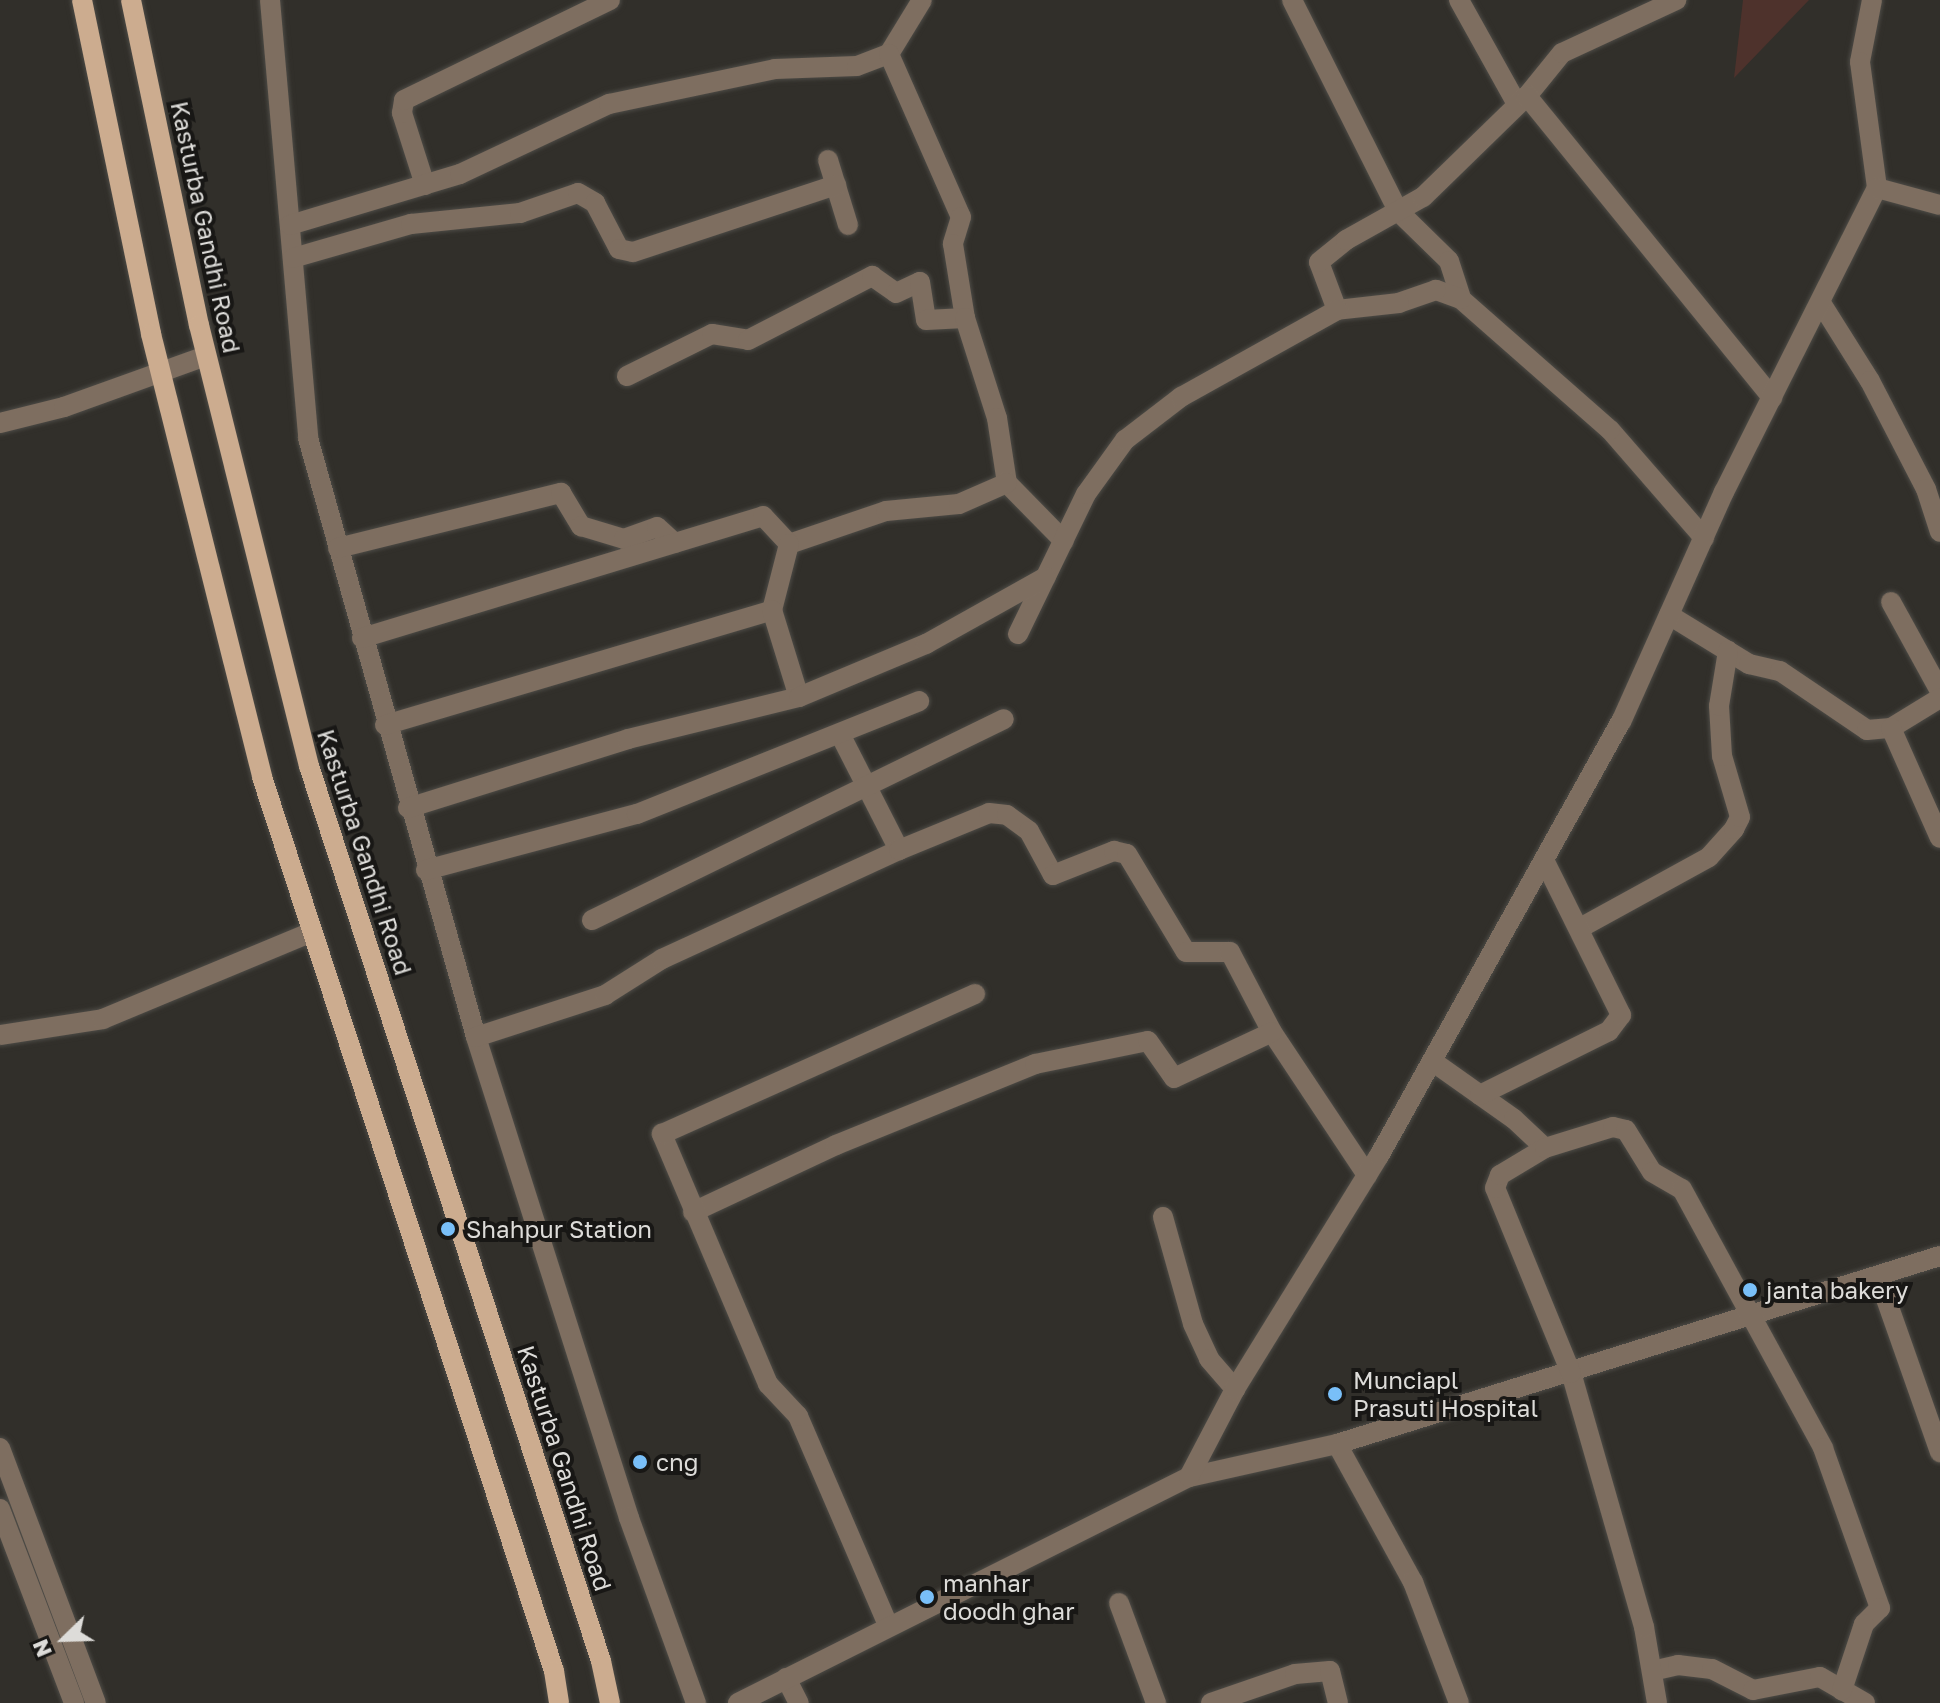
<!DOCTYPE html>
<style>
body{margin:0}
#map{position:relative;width:1940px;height:1703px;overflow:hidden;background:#312f2a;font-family:"Golos Text",sans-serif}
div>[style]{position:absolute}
.green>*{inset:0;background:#4e322c}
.roads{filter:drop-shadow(0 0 2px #4d4b46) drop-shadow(0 0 2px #4d4b46)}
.minor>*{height:20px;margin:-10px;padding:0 10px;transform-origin:10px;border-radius:10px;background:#7e6e60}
.major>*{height:20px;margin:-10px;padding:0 10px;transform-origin:10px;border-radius:10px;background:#ccac8f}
.dots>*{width:22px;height:22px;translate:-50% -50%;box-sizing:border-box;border:4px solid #181715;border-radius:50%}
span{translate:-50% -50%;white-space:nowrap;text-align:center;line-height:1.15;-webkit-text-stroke:8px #181715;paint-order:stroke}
.street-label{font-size:24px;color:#dddcd9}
.poi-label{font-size:24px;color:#dddcd9}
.left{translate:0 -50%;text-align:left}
.north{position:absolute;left:24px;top:1599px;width:80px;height:80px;-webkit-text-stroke:6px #181715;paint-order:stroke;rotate:247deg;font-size:22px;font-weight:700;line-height:32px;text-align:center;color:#dddcd9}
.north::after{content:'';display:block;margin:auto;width:28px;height:36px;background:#dddcd9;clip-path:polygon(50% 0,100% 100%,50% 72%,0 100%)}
</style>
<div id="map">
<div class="green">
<i style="clip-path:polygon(1743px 0,1809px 0,1734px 78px)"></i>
</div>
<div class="roads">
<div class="minor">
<i style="left:270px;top:0;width:440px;rotate:85deg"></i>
<i style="left:308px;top:438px;width:622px;rotate:74.33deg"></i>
<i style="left:476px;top:1037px;width:505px;rotate:72.35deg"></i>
<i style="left:629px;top:1518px;width:197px;rotate:70.1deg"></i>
<i style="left:1292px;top:0;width:236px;rotate:63.3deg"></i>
<i style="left:1398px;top:211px;width:71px;rotate:44.4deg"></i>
<i style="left:1449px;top:261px;width:40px;rotate:72deg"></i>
<i style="left:1459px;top:0;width:119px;rotate:60.9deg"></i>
<i style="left:1872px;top:0;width:63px;rotate:101deg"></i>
<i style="left:1860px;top:62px;width:127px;rotate:82.3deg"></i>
<i style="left:889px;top:54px;width:63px;rotate:-58.6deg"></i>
<i style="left:1527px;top:96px;width:55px;rotate:-50.9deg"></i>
<i style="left:1562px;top:53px;width:126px;rotate:-24.9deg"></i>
<i style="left:828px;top:160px;width:68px;rotate:72.9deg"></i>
<i style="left:425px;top:185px;width:76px;rotate:-107.7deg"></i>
<i style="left:402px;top:113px;width:13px;rotate:-81deg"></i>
<i style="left:404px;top:100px;width:229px;rotate:-25.9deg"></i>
<i style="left:290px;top:225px;width:177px;rotate:-16.7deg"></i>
<i style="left:460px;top:174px;width:165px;rotate:-25.2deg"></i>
<i style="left:609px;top:104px;width:170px;rotate:-11.9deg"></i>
<i style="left:775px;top:69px;width:82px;rotate:-2.1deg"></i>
<i style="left:857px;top:66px;width:34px;rotate:-21deg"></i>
<i style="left:889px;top:54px;width:178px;rotate:66.2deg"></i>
<i style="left:961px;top:217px;width:28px;rotate:107deg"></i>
<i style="left:953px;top:244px;width:75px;rotate:80.8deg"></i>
<i style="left:293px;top:258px;width:123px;rotate:-16.1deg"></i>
<i style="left:411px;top:224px;width:110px;rotate:-5.8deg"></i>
<i style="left:520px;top:213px;width:61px;rotate:-19deg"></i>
<i style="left:578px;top:193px;width:20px;rotate:30deg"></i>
<i style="left:595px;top:203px;width:52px;rotate:62.4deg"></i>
<i style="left:619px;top:249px;width:14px;rotate:12deg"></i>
<i style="left:633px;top:252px;width:214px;rotate:-18.3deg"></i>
<i style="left:1821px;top:303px;width:92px;rotate:57.9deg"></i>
<i style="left:1870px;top:381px;width:122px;rotate:62.6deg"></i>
<i style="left:1926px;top:489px;width:45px;rotate:72deg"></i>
<i style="left:627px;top:376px;width:95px;rotate:-26.3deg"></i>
<i style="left:712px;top:334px;width:36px;rotate:9deg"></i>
<i style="left:748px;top:340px;width:140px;rotate:-27.3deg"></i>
<i style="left:872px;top:276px;width:29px;rotate:35deg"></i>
<i style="left:896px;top:293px;width:26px;rotate:-25deg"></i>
<i style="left:920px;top:282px;width:38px;rotate:81deg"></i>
<i style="left:926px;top:320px;width:39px;rotate:-3deg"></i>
<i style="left:965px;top:318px;width:105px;rotate:72.3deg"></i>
<i style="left:997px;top:418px;width:66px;rotate:81.3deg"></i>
<i style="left:1007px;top:483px;width:81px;rotate:45.5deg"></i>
<i style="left:0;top:423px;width:66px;rotate:-14deg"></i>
<i style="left:64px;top:407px;width:151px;rotate:-19.8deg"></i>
<i style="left:1704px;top:538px;width:143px;rotate:-131deg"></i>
<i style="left:1610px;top:430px;width:198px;rotate:-138.7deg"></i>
<i style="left:1461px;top:299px;width:27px;rotate:-160deg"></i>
<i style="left:1436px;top:290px;width:39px;rotate:161deg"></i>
<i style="left:1399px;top:303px;width:62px;rotate:173.6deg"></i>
<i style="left:1337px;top:310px;width:51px;rotate:-110.6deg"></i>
<i style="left:1319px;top:262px;width:35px;rotate:-39deg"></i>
<i style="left:1346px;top:240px;width:88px;rotate:-29.2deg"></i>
<i style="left:1423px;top:197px;width:145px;rotate:-44.2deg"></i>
<i style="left:1527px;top:96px;width:389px;rotate:50.9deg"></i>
<i style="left:789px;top:544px;width:102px;rotate:-18.8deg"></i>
<i style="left:886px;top:511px;width:73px;rotate:-5.5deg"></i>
<i style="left:959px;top:504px;width:52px;rotate:-23.6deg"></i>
<i style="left:338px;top:548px;width:230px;rotate:-13.9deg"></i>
<i style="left:561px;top:493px;width:39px;rotate:59deg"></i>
<i style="left:581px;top:526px;width:45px;rotate:16.8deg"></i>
<i style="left:624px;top:539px;width:35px;rotate:-20deg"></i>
<i style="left:657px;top:527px;width:24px;rotate:42deg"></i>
<i style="left:1891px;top:602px;width:102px;rotate:61.2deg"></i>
<i style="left:1669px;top:615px;width:94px;rotate:31.5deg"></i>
<i style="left:1749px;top:664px;width:32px;rotate:13deg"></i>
<i style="left:1780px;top:671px;width:105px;rotate:34.1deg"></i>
<i style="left:1867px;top:730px;width:24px;rotate:-5deg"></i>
<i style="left:1891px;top:728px;width:57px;rotate:-31.5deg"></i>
<i style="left:1018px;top:634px;width:156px;rotate:-64.1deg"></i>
<i style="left:1086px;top:494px;width:67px;rotate:-54.2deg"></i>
<i style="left:1125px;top:440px;width:71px;rotate:-37.5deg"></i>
<i style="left:1181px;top:397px;width:179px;rotate:-29.1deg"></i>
<i style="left:362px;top:638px;width:419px;rotate:-16.9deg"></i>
<i style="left:763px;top:516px;width:38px;rotate:47deg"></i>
<i style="left:789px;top:544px;width:68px;rotate:104.4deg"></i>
<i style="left:385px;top:725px;width:404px;rotate:-16.5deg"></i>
<i style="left:772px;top:610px;width:91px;rotate:72.8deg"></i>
<i style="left:1891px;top:728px;width:120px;rotate:66deg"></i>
<i style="left:841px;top:736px;width:128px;rotate:63deg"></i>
<i style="left:408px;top:808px;width:231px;rotate:-17.4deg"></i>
<i style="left:628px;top:739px;width:176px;rotate:-13.8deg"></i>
<i style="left:799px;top:697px;width:138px;rotate:-22.7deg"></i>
<i style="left:926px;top:644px;width:137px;rotate:-29.2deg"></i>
<i style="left:426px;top:870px;width:218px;rotate:-14.9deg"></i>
<i style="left:637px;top:814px;width:304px;rotate:-21.8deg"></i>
<i style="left:592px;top:920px;width:458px;rotate:-26deg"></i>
<i style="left:1580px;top:928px;width:147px;rotate:-28.8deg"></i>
<i style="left:1709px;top:857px;width:38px;rotate:-48deg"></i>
<i style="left:1734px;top:829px;width:13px;rotate:-63deg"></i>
<i style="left:1740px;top:817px;width:64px;rotate:-106.4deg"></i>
<i style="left:1722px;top:756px;width:50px;rotate:-93.4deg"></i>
<i style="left:1719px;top:706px;width:56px;rotate:-80.7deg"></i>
<i style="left:0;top:1035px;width:104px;rotate:-8.8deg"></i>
<i style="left:103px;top:1019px;width:226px;rotate:-22.6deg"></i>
<i style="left:476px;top:1037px;width:136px;rotate:-18deg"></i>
<i style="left:605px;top:995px;width:67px;rotate:-32.3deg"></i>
<i style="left:662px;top:959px;width:261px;rotate:-24.7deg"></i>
<i style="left:899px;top:850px;width:97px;rotate:-22.3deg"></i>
<i style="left:989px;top:813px;width:18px;rotate:6deg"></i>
<i style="left:1007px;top:815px;width:27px;rotate:36deg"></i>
<i style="left:1029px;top:831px;width:50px;rotate:61.4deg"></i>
<i style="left:1053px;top:875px;width:66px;rotate:-21.5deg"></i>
<i style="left:1114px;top:851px;width:13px;rotate:13deg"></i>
<i style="left:1127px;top:854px;width:114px;rotate:59deg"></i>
<i style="left:1186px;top:952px;width:44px"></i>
<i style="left:1230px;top:952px;width:90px;rotate:62.3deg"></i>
<i style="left:1272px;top:1032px;width:172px;rotate:56.4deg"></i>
<i style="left:1432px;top:1061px;width:100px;rotate:35.3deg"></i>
<i style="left:1514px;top:1119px;width:42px;rotate:43.1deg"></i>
<i style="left:1480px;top:1095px;width:144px;rotate:-26.4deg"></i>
<i style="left:1609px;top:1031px;width:20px;rotate:-53deg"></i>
<i style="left:1621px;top:1015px;width:173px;rotate:-116.4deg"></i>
<i style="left:693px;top:1212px;width:158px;rotate:-25.1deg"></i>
<i style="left:836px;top:1145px;width:215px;rotate:-22.1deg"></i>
<i style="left:1035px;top:1064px;width:115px;rotate:-11.5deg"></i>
<i style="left:1148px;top:1041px;width:45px;rotate:54.9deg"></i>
<i style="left:1174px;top:1078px;width:108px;rotate:-25.1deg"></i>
<i style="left:1163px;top:1217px;width:111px;rotate:74.3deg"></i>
<i style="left:1193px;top:1324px;width:38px;rotate:65deg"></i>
<i style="left:1209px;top:1359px;width:40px;rotate:49deg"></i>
<i style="left:1878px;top:1276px;width:187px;rotate:70.6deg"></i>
<i style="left:1337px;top:1444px;width:158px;rotate:61.2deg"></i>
<i style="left:1413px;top:1582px;width:129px;rotate:69.2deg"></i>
<i style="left:0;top:1448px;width:272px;rotate:69.4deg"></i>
<i style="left:1189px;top:1477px;width:152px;rotate:-12.6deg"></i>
<i style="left:1337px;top:1444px;width:632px;rotate:-17.32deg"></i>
<i style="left:0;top:1509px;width:208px;rotate:69.1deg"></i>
<i style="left:1119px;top:1603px;width:107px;rotate:69.7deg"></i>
<i style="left:888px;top:1625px;width:228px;rotate:-113.3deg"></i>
<i style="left:798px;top:1416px;width:44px;rotate:-133.2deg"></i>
<i style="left:768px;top:1384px;width:272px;rotate:-113deg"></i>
<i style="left:662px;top:1134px;width:343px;rotate:-24.1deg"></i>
<i style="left:1652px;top:1671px;width:27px;rotate:-13deg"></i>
<i style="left:1678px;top:1665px;width:34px;rotate:7deg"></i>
<i style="left:1712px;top:1669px;width:46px;rotate:27.1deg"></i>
<i style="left:1753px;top:1690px;width:68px;rotate:-11deg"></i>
<i style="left:1820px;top:1677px;width:52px;rotate:30deg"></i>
<i style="left:786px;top:1678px;width:28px;rotate:63deg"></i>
<i style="left:738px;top:1703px;width:504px;rotate:-26.62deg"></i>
<i style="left:1189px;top:1477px;width:99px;rotate:-62.4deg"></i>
<i style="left:1235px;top:1389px;width:274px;rotate:-58.3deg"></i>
<i style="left:1379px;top:1156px;width:497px;rotate:-60.9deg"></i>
<i style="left:1621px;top:722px;width:252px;rotate:-65.9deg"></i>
<i style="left:1724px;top:492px;width:340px;rotate:-63.3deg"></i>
<i style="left:1877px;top:188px;width:65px;rotate:15.1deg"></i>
<i style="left:1211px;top:1703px;width:89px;rotate:-19deg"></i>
<i style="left:1295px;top:1674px;width:35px;rotate:-5deg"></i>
<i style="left:1330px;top:1671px;width:33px;rotate:76deg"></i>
<i style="left:1657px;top:1703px;width:77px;rotate:-99.7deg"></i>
<i style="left:1644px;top:1627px;width:264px;rotate:-106deg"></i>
<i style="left:1571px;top:1373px;width:200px;rotate:-112.3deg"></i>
<i style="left:1495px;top:1188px;width:14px;rotate:-69deg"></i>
<i style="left:1500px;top:1175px;width:52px;rotate:-31deg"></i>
<i style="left:1545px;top:1148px;width:71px;rotate:-17.2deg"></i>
<i style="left:1613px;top:1127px;width:13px;rotate:13deg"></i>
<i style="left:1626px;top:1130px;width:49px;rotate:58.2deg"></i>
<i style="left:1652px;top:1172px;width:34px;rotate:30deg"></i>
<i style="left:1682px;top:1189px;width:295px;rotate:61.4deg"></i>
<i style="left:1823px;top:1448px;width:170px;rotate:70.4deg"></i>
<i style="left:1880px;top:1608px;width:23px;rotate:135deg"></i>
<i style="left:1864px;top:1624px;width:70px;rotate:108.4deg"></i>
</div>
<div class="major">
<i style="left:82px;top:0;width:341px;rotate:78.3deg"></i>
<i style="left:151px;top:334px;width:457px;rotate:75.9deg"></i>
<i style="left:262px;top:777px;width:940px;rotate:71.91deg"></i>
<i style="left:554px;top:1671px;width:32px;rotate:81deg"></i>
<i style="left:131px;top:0;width:332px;rotate:78.2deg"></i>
<i style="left:199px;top:325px;width:455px;rotate:76deg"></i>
<i style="left:309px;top:766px;width:941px;rotate:71.93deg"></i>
<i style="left:601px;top:1661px;width:43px;rotate:77.9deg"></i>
</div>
</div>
<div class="dots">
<i style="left:448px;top:1229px;background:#79bff8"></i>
<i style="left:1750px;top:1290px;background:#79bff8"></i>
<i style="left:1335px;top:1394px;background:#79bff8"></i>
<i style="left:640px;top:1462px;background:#79bff8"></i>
<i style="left:927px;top:1597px;background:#79bff8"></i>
</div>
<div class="street-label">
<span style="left:206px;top:227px;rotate:78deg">Kasturba Gandhi Road</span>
<span style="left:365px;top:852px;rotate:72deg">Kasturba Gandhi Road</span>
<span style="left:565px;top:1468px;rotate:72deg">Kasturba Gandhi Road</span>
</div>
<div class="poi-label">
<span class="left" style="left:466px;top:1229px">Shahpur Station</span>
<span class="left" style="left:1766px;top:1290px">janta bakery</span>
<span class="left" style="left:1353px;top:1394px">Munciapl<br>Prasuti Hospital</span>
<span class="left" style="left:656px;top:1462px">cng</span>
<span class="left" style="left:943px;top:1597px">manhar<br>doodh ghar</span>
</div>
<div class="north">N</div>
</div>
